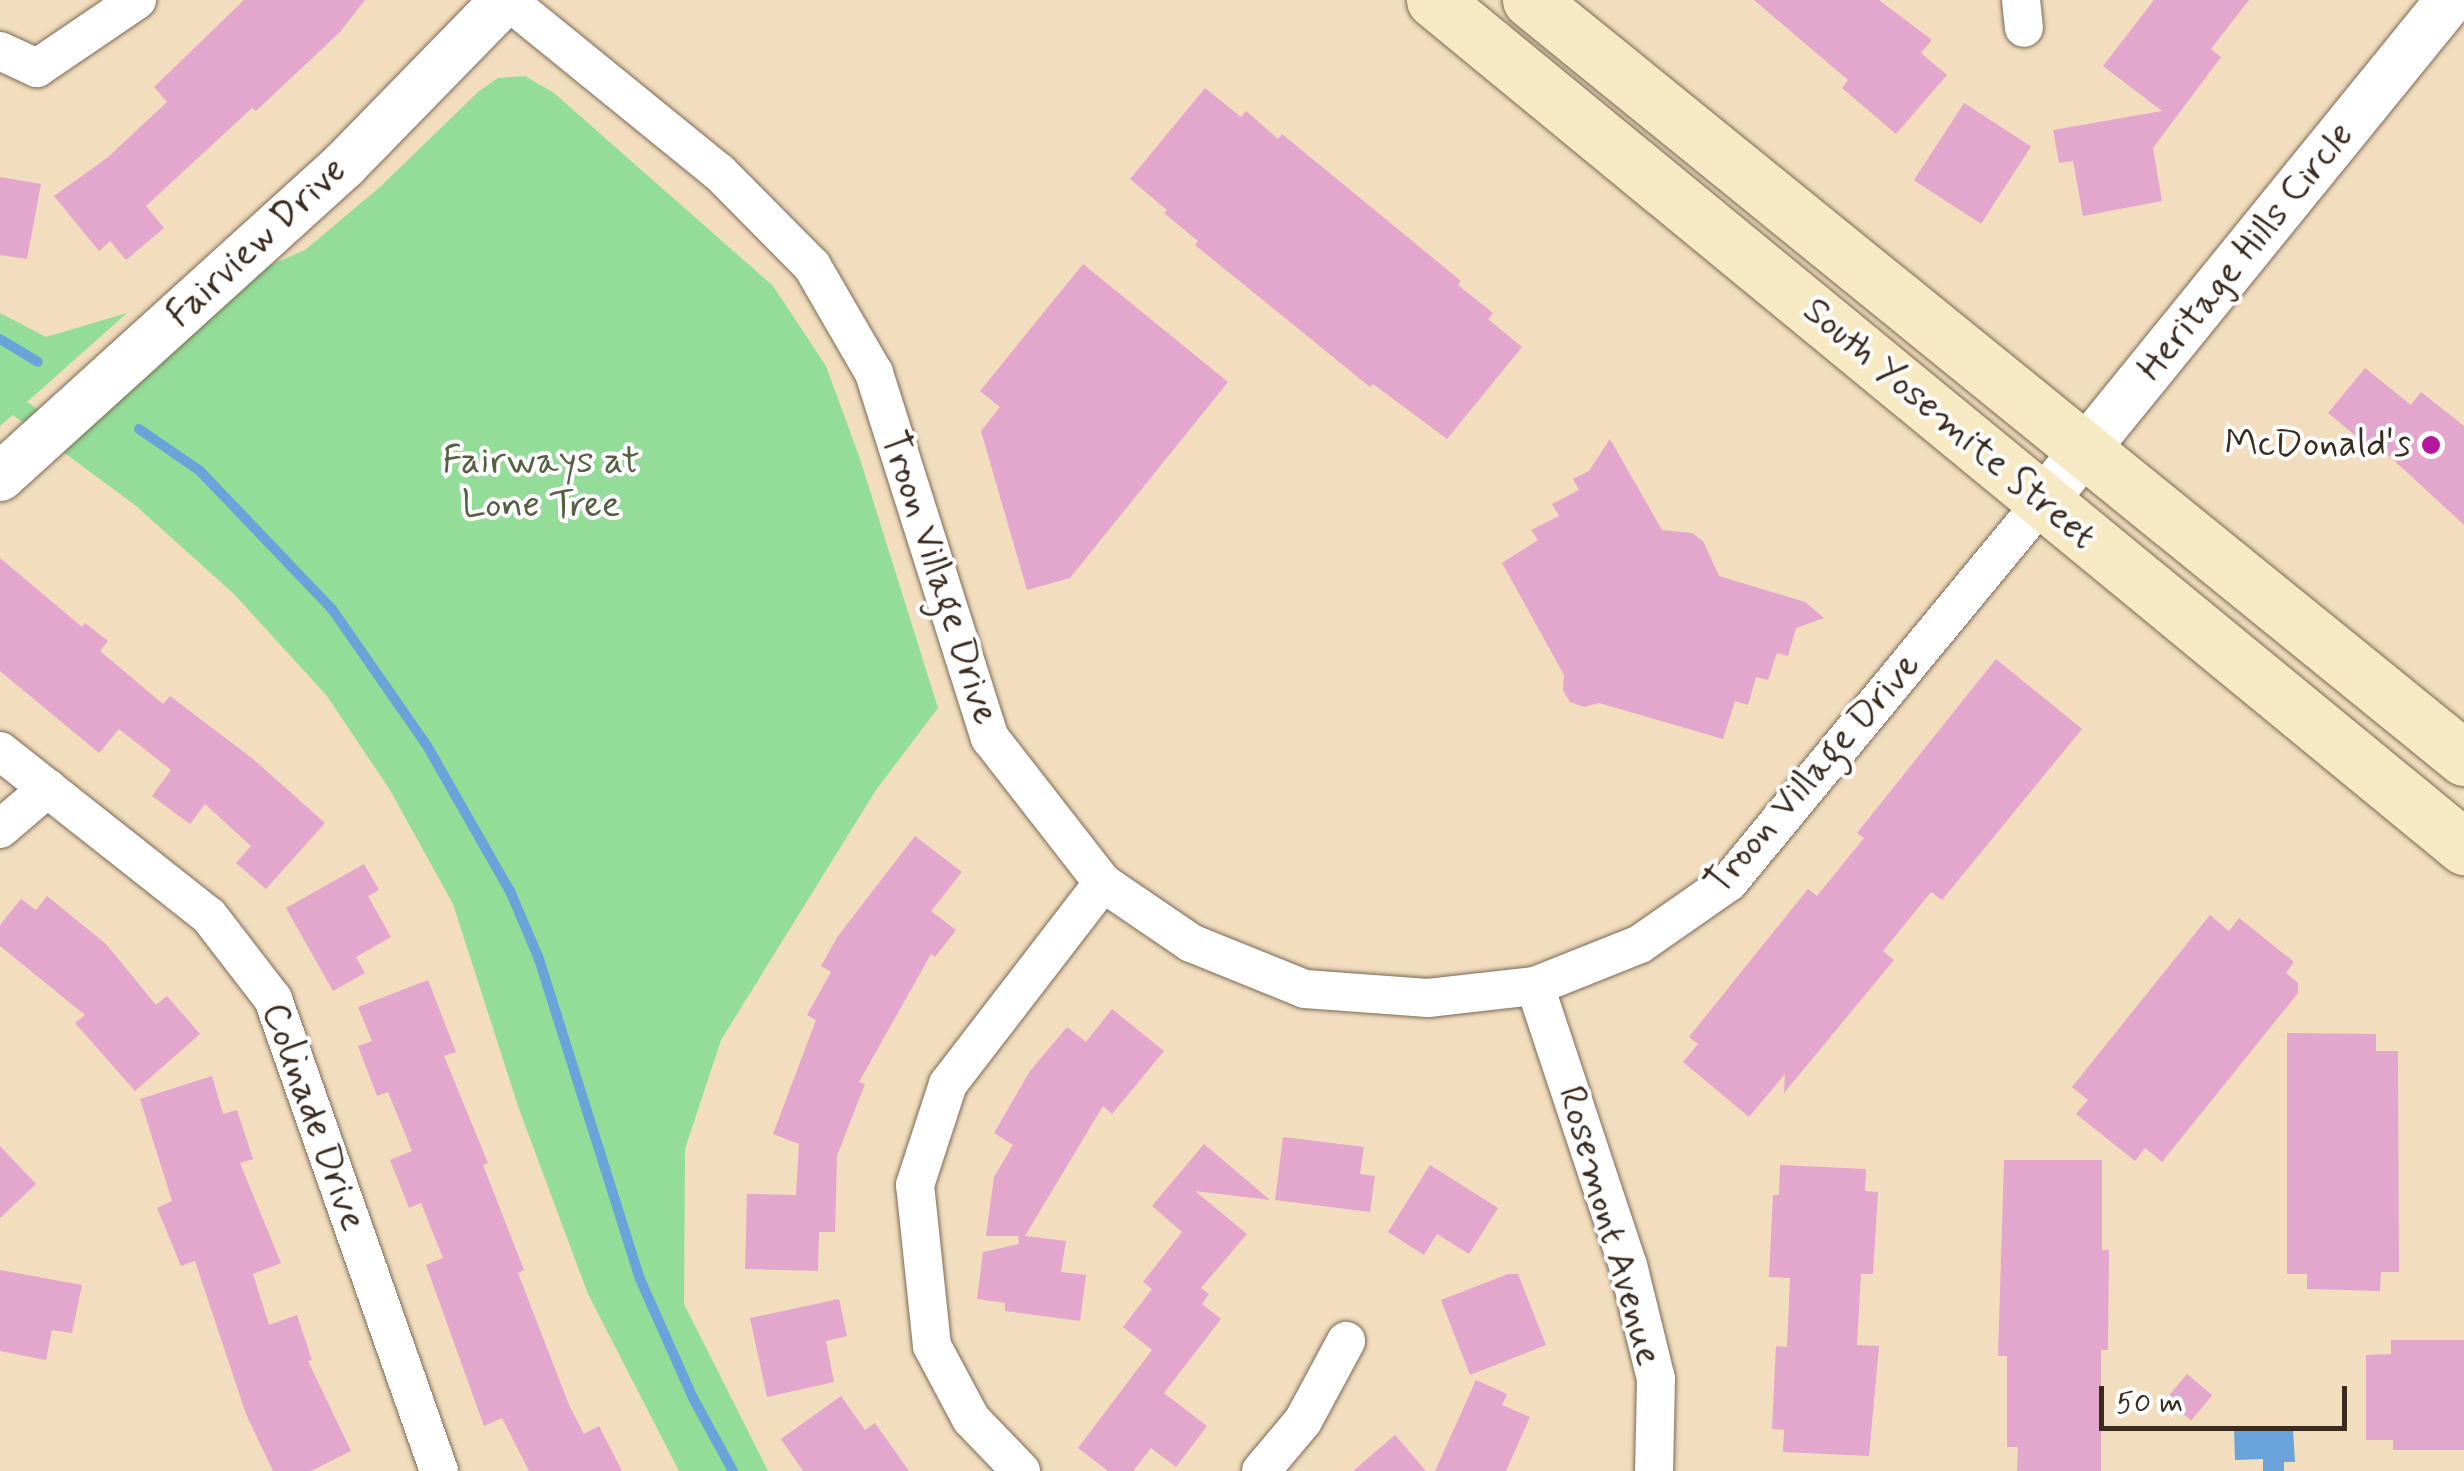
<!DOCTYPE html>
<style>
body{margin:0}
#map{position:relative;width:2464px;height:1471px;overflow:hidden;background:#f2ddbe;font-family:Mynerve,sans-serif}
div>[style]{position:absolute}
.green>*{inset:0;background:#93dd98}
.water>*{inset:0;background:#6aa3d9}
.stream>*{height:10px;margin:-5px;padding:0 5px;transform-origin:5px;border-radius:5px;background:#6aa3d9}
.building>*{inset:0;background:#e3a6cd;transform-origin:0 0}
.roads{filter:drop-shadow(0 0 2px #7b6956) drop-shadow(0 0 2px #7b6956)}
.minor>*{height:38px;margin:-19px;padding:0 19px;transform-origin:19px;border-radius:19px;background:#fff}
.tertiary>*{height:48px;margin:-24px;padding:0 24px;transform-origin:24px;border-radius:24px;background:#fff}
.secondary>*{height:55px;margin:-27.5px;padding:0 27.5px;transform-origin:27.5px;border-radius:27.5px;background:#f6e9c3}
.dots>*{width:28px;height:28px;translate:-50% -50%;box-sizing:border-box;border:5px solid #fff;border-radius:50%}
span{translate:-50% -50%;white-space:nowrap;text-align:center;line-height:1.15;-webkit-text-stroke:8px #fff;paint-order:stroke}
.street-label{font-size:38px;color:#3b2a1e}
.poi-label{font-size:38px;color:#3b2a1e}
.right{translate:-100% -50%;text-align:right}
.park-label{font-size:38px;color:#556043}
.scale{position:absolute;left:2099px;top:1386px;width:248px;height:45px;box-sizing:border-box;border:5px solid #3b2a1e;border-top:0;padding-left:12px;font-size:30px;line-height:35px;white-space:nowrap;color:#3b2a1e;-webkit-text-stroke:8px #fff;paint-order:stroke}
</style>
<div id="map">
<div class="green">
<i style="clip-path:polygon(525px 76px,554px 93px,773px 286px,826px 366px,860px 459px,938px 708px,876px 790px,721px 1040px,685px 1149px,684px 1304px,768px 1471px,679px 1471px,588px 1294px,519px 1109px,453px 904px,390px 790px,327px 696px,234px 594px,135px 505px,13px 415px,0 426px,0 313px,46px 337px,127px 313px,27px 402px,75px 433px,264px 268px,305px 250px,380px 187px,478px 92px,498px 78px)"></i>
</div>
<div class="water">
<i style="clip-path:polygon(2293px 1428px,2295px 1462px,2284px 1462px,2284px 1471px,2263px 1471px,2263px 1459px,2235px 1460px,2234px 1429px)"></i>
</div>
<div class="stream">
<i style="left:0;top:339px;width:44px;rotate:31.2deg"></i>
<i style="left:139px;top:429px;width:74px;rotate:34.5deg"></i>
<i style="left:200px;top:471px;width:191px;rotate:46.3deg"></i>
<i style="left:332px;top:609px;width:165px;rotate:55.2deg"></i>
<i style="left:426px;top:744px;width:169px;rotate:60.3deg"></i>
<i style="left:510px;top:891px;width:74px;rotate:66.9deg"></i>
<i style="left:539px;top:959px;width:336px;rotate:72.5deg"></i>
<i style="left:640px;top:1279px;width:130px;rotate:66deg"></i>
<i style="left:693px;top:1398px;width:83px;rotate:61.3deg"></i>
</div>
<div class="building">
<i style="clip-path:polygon(244px 0,365px 0,340px 32px,256px 111px,252px 108px,146px 206px,164px 228px,126px 260px,110px 241px,99px 251px,54px 196px,107px 158px,167px 102px,154px 87px)"></i>
<i style="clip-path:polygon(1754px 0,1879px 0,1932px 40px,1921px 53px,1947px 75px,1896px 134px,1842px 88px,1848px 80px)"></i>
<i style="clip-path:polygon(2154px 0,2249px 0,2211px 49px,2221px 57px,2153px 148px,2162px 201px,2083px 216px,2073px 161px,2059px 163px,2053px 130px,2162px 111px,2103px 66px)"></i>
<i style="clip-path:polygon(1205px 88px,1241px 117px,1246px 111px,1278px 139px,1282px 134px,1461px 281px,1458px 285px,1493px 313px,1488px 319px,1522px 347px,1447px 439px,1373px 384px,1370px 387px,1195px 245px,1198px 241px,1164px 213px,1167px 210px,1130px 179px)"></i>
<i style="left:1964px;top:103px;width:80px;height:92px;rotate:33deg"></i>
<i style="clip-path:polygon(0 177px,41px 184px,27px 259px,0 255px)"></i>
<i style="clip-path:polygon(1083px 264px,1228px 382px,1070px 578px,1027px 590px,981px 431px,1000px 407px,980px 391px)"></i>
<i style="clip-path:polygon(2365px 368px,2411px 405px,2421px 392px,2464px 426px,2464px 525px,2372px 440px,2367px 445px,2328px 413px)"></i>
<i style="clip-path:polygon(1610px 439px,1662px 530px,1692px 533px,1703px 541px,1719px 576px,1805px 602px,1824px 618px,1796px 628px,1788px 656px,1777px 653px,1768px 680px,1756px 677px,1748px 705px,1735px 701px,1723px 739px,1599px 703px,1584px 707px,1570px 702px,1563px 690px,1564px 675px,1502px 563px,1538px 540px,1531px 530px,1559px 516px,1552px 504px,1579px 490px,1573px 479px,1589px 471px)"></i>
<i style="clip-path:polygon(0 558px,82px 627px,85px 623px,108px 641px,100px 651px,163px 704px,170px 696px,253px 759px,325px 823px,266px 889px,236px 863px,251px 846px,205px 804px,190px 824px,152px 796px,171px 770px,119px 729px,99px 753px,0 671px)"></i>
<i style="clip-path:polygon(1996px 659px,2082px 729px,1942px 900px,1931px 892px,1883px 951px,1894px 960px,1784px 1093px,1785px 1074px,1749px 1117px,1683px 1062px,1698px 1044px,1689px 1037px,1808px 889px,1817px 896px,1864px 838px,1857px 833px)"></i>
<i style="clip-path:polygon(915px 836px,962px 872px,931px 911px,956px 930px,935px 957px,931px 954px,859px 1082px,865px 1084px,837px 1156px,835px 1232px,819px 1232px,818px 1271px,745px 1269px,747px 1194px,796px 1195px,799px 1144px,773px 1134px,816px 1020px,807px 1015px,831px 972px,821px 966px,838px 936px)"></i>
<i style="clip-path:polygon(364px 864px,379px 890px,368px 896px,391px 937px,356px 957px,365px 973px,333px 991px,286px 908px)"></i>
<i style="clip-path:polygon(47px 896px,106px 944px,156px 1005px,167px 996px,200px 1034px,135px 1091px,75px 1023px,85px 1015px,0 946px,0 925px,21px 899px,36px 910px)"></i>
<i style="clip-path:polygon(2210px 915px,2229px 931px,2239px 918px,2294px 962px,2286px 973px,2298px 983px,2298px 993px,2162px 1162px,2145px 1148px,2135px 1161px,2076px 1114px,2088px 1100px,2072px 1087px)"></i>
<i style="clip-path:polygon(428px 980px,456px 1052px,444px 1056px,488px 1163px,483px 1165px,524px 1270px,518px 1273px,569px 1405px,584px 1434px,599px 1426px,622px 1471px,529px 1471px,502px 1418px,484px 1426px,426px 1265px,443px 1258px,421px 1203px,409px 1208px,390px 1160px,412px 1151px,388px 1092px,377px 1096px,358px 1046px,372px 1041px,358px 1007px)"></i>
<i style="clip-path:polygon(1112px 1009px,1164px 1051px,1112px 1114px,1103px 1106px,1025px 1236px,1066px 1241px,1061px 1272px,1086px 1275px,1080px 1321px,1005px 1311px,1005px 1303px,977px 1299px,983px 1252px,1019px 1244px,1018px 1236px,986px 1236px,994px 1177px,1013px 1145px,994px 1133px,1030px 1071px,1067px 1027px,1086px 1042px)"></i>
<i style="clip-path:polygon(2287px 1033px,2376px 1034px,2376px 1051px,2398px 1051px,2399px 1272px,2381px 1272px,2380px 1291px,2307px 1289px,2307px 1274px,2287px 1274px)"></i>
<i style="clip-path:polygon(212px 1076px,223px 1114px,237px 1110px,253px 1159px,240px 1163px,281px 1263px,253px 1274px,269px 1325px,297px 1315px,312px 1360px,308px 1361px,351px 1451px,311px 1471px,273px 1471px,246px 1414px,195px 1261px,181px 1266px,157px 1208px,172px 1201px,140px 1099px)"></i>
<i style="clip-path:polygon(1283px 1137px,1364px 1147px,1360px 1174px,1375px 1176px,1370px 1212px,1275px 1200px)"></i>
<i style="clip-path:polygon(1204px 1144px,1270px 1200px,1195px 1191px,1247px 1234px,1201px 1288px,1209px 1294px,1202px 1304px,1221px 1319px,1164px 1393px,1207px 1426px,1176px 1467px,1151px 1448px,1133px 1471px,1108px 1471px,1078px 1448px,1152px 1350px,1123px 1327px,1152px 1289px,1143px 1282px,1182px 1232px,1152px 1206px)"></i>
<i style="clip-path:polygon(0 1146px,36px 1184px,0 1218px)"></i>
<i style="clip-path:polygon(2004px 1160px,2102px 1160px,2102px 1250px,2109px 1250px,2108px 1350px,2101px 1350px,2101px 1471px,2017px 1471px,2018px 1447px,2007px 1447px,2007px 1356px,1998px 1356px)"></i>
<i style="clip-path:polygon(1430px 1165px,1498px 1208px,1469px 1254px,1437px 1234px,1424px 1255px,1388px 1232px)"></i>
<i style="clip-path:polygon(1780px 1165px,1866px 1169px,1865px 1191px,1878px 1192px,1873px 1274px,1861px 1274px,1857px 1345px,1879px 1346px,1869px 1456px,1783px 1452px,1784px 1430px,1772px 1429px,1776px 1346px,1787px 1347px,1790px 1278px,1769px 1277px,1773px 1195px,1779px 1195px)"></i>
<i style="clip-path:polygon(0 1270px,82px 1285px,72px 1333px,52px 1330px,46px 1360px,0 1351px)"></i>
<i style="clip-path:polygon(1508px 1274px,1518px 1274px,1546px 1345px,1470px 1375px,1441px 1300px)"></i>
<i style="clip-path:polygon(839px 1299px,847px 1336px,826px 1341px,834px 1382px,767px 1397px,750px 1318px)"></i>
<i style="clip-path:polygon(2391px 1340px,2464px 1340px,2464px 1450px,2393px 1450px,2393px 1440px,2366px 1440px,2366px 1355px,2391px 1354px)"></i>
<i style="left:2187px;top:1374px;width:33px;height:33px;rotate:40deg"></i>
<i style="clip-path:polygon(1476px 1380px,1507px 1394px,1502px 1405px,1530px 1417px,1506px 1471px,1435px 1471px)"></i>
<i style="clip-path:polygon(841px 1396px,865px 1430px,875px 1423px,909px 1471px,803px 1471px,781px 1439px)"></i>
<i style="clip-path:polygon(1395px 1435px,1426px 1471px,1353px 1471px)"></i>
</div>
<div class="roads">
<div class="minor">
<i style="left:507px;top:0;width:273px;rotate:39.1deg"></i>
<i style="left:719px;top:172px;width:132px;rotate:45.3deg"></i>
<i style="left:812px;top:266px;width:124px;rotate:59.9deg"></i>
<i style="left:874px;top:373px;width:383px;rotate:72.4deg"></i>
<i style="left:990px;top:738px;width:184px;rotate:52.1deg"></i>
<i style="left:1103px;top:883px;width:107px;rotate:34.3deg"></i>
<i style="left:1191px;top:943px;width:123px;rotate:22deg"></i>
<i style="left:1305px;top:989px;width:123px;rotate:4.2deg"></i>
<i style="left:1428px;top:998px;width:108px;rotate:-6.4deg"></i>
<i style="left:1535px;top:986px;width:113px;rotate:-21.8deg"></i>
<i style="left:1640px;top:944px;width:108px;rotate:-34.9deg"></i>
<i style="left:1729px;top:882px;width:490px;rotate:-50.5deg"></i>
<i style="left:2021px;top:0;width:28px;rotate:84deg"></i>
<i style="left:0;top:51px;width:41px;rotate:24.7deg"></i>
<i style="left:37px;top:68px;width:121px;rotate:-34.2deg"></i>
<i style="left:0;top:751px;width:266px;rotate:38.3deg"></i>
<i style="left:209px;top:916px;width:105px;rotate:52.4deg"></i>
<i style="left:273px;top:999px;width:500px;rotate:70.62deg"></i>
<i style="left:0;top:829px;width:63px;rotate:-40.5deg"></i>
<i style="left:1535px;top:986px;width:294px;rotate:71.6deg"></i>
<i style="left:1628px;top:1265px;width:117px;rotate:76.2deg"></i>
<i style="left:1656px;top:1379px;width:92px;rotate:91.2deg"></i>
<i style="left:1021px;top:1471px;width:72px;rotate:-133.9deg"></i>
<i style="left:971px;top:1419px;width:83px;rotate:-118.1deg"></i>
<i style="left:932px;top:1346px;width:162px;rotate:-96deg"></i>
<i style="left:915px;top:1185px;width:106px;rotate:-71.9deg"></i>
<i style="left:948px;top:1084px;width:254px;rotate:-52.4deg"></i>
<i style="left:1261px;top:1471px;width:65px;rotate:-50deg"></i>
<i style="left:1303px;top:1421px;width:91px;rotate:-61.7deg"></i>
</div>
<div class="tertiary">
<i style="left:0;top:477px;width:464px;rotate:-42.2deg"></i>
<i style="left:344px;top:165px;width:231px;rotate:-45.7deg"></i>
<i style="left:2041px;top:504px;width:649px;rotate:-50.94deg"></i>
</div>
<div class="secondary">
<i style="left:1434px;top:0;width:1334px;rotate:39.43deg"></i>
<i style="left:1530px;top:0;width:1203px;rotate:39.06deg"></i>
</div>
</div>
<div class="dots">
<i style="left:2431px;top:445px;background:#b5179e"></i>
</div>
<div class="street-label">
<span style="left:257px;top:243px;rotate:-43deg">Fairview Drive</span>
<span style="left:2246px;top:252px;rotate:-51deg">Heritage Hills Circle</span>
<span style="left:1949px;top:424px;rotate:40deg">South Yosemite Street</span>
<span style="left:939px;top:578px;rotate:72deg">Troon Village Drive</span>
<span style="left:1813px;top:774px;rotate:-49deg">Troon Village Drive</span>
<span style="left:313px;top:1117px;rotate:70deg">Colinade Drive</span>
<span style="left:1609px;top:1226px;rotate:74deg">Rosemont Avenue</span>
</div>
<div class="poi-label">
<span class="right" style="left:2411px;top:445px">McDonald's</span>
</div>
<div class="park-label">
<span style="left:541px;top:484px">Fairways at<br>Lone Tree</span>
</div>
<div class="scale">50 m</div>
</div>
